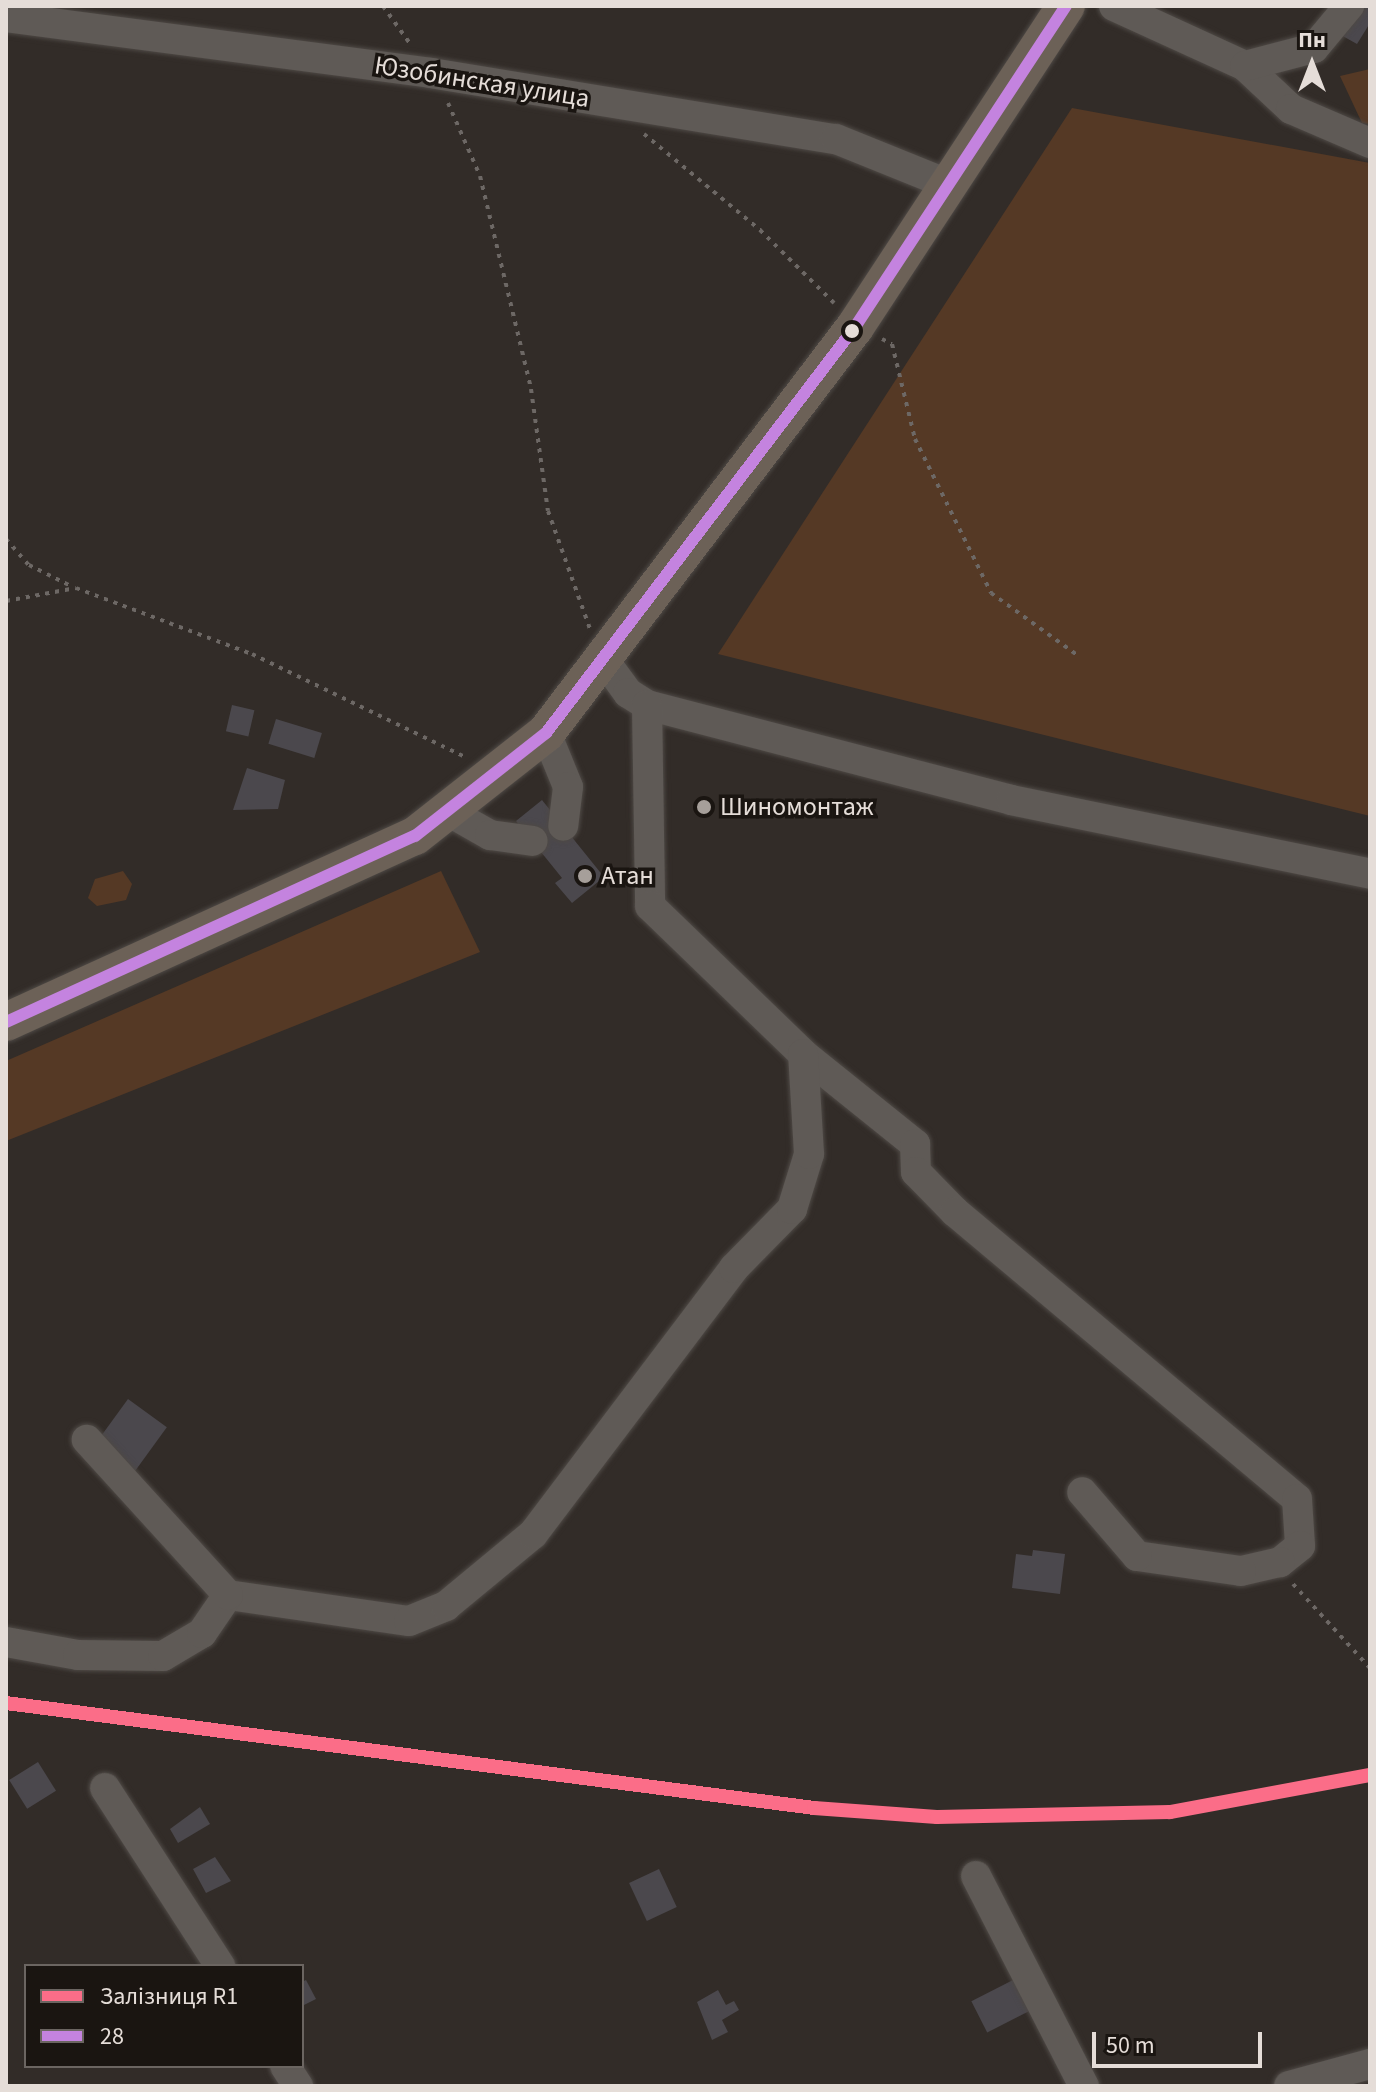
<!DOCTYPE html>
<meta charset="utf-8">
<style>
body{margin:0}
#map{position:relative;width:1376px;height:2092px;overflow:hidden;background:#322c28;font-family:"Source Sans 3",sans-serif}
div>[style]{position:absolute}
.green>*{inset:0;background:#553925}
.building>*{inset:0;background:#4b484d;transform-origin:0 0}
.path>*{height:4px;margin-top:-2px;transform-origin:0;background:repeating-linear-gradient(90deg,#6d6865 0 4px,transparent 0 10px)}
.roads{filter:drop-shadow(0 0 2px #4e4945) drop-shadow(0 0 2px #4e4945)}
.minor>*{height:30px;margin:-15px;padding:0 15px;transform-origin:15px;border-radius:15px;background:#5f5a56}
.major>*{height:38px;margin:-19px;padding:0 19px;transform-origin:19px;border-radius:19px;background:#6c6157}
.bus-1>*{height:12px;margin:-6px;padding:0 6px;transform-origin:6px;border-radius:6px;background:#c483df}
.rail-1>*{height:14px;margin:-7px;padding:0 7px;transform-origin:7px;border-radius:7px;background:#fb6d88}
.dots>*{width:22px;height:22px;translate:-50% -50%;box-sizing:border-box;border:4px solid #1a1511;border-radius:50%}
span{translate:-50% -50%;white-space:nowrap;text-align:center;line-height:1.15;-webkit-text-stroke:7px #1a1511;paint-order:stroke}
.street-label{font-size:26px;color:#e5ddd8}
.poi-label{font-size:26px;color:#e5ddd8}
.left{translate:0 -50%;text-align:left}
.frame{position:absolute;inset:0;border:8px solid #e5ddd8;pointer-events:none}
.legend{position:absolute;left:24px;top:1964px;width:280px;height:104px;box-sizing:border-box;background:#1a1511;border:2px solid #6b6561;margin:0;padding:10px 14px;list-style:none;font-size:24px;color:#e5ddd8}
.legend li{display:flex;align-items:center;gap:16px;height:40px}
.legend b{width:40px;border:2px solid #6b6561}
.north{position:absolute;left:1272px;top:24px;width:80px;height:80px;-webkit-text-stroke:6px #1a1511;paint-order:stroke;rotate:0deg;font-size:22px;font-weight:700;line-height:32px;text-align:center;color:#e5ddd8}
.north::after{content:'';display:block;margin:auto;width:28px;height:36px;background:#e5ddd8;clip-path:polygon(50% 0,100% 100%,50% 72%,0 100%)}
.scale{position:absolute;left:1092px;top:2032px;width:170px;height:36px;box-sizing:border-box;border:4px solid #e5ddd8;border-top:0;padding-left:10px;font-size:24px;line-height:28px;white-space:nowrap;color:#e5ddd8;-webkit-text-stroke:6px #1a1511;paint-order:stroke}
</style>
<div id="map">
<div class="green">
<i style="clip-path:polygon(1370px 69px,1370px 124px,1362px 123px,1340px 76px)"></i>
<i style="clip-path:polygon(1072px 108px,1370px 163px,1370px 816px,718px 654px)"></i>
<i style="clip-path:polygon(123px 871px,132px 884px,126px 900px,97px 906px,88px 898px,95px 879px)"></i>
<i style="clip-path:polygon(441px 871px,480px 952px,6px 1141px,6px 1061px)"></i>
</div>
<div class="building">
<i style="clip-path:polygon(1356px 6px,1370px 6px,1370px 23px,1357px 44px,1339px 34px)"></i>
<i style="left:232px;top:705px;width:23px;height:27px;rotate:13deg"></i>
<i style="left:276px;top:719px;width:48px;height:26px;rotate:17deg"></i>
<i style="clip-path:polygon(247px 768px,285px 780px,278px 809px,233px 810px)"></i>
<i style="clip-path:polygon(542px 800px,604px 877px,572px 903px,555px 883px,562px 878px,516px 821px)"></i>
<i style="left:128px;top:1399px;width:48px;height:55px;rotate:36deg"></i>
<i style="clip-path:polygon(1033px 1550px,1065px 1554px,1060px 1594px,1012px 1588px,1016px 1554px,1032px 1556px)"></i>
<i style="left:38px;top:1762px;width:34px;height:34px;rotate:58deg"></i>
<i style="clip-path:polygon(200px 1807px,210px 1824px,178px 1843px,170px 1829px)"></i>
<i style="clip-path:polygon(215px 1857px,231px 1881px,206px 1893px,193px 1869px)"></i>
<i style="left:659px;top:1869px;width:42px;height:33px;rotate:65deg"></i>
<i style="left:1015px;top:1979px;width:35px;height:49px;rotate:63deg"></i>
<i style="clip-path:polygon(306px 1980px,316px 1999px,302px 2006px,302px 1982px)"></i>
<i style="clip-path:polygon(718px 1990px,726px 2005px,734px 2001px,739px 2010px,722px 2020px,728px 2032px,712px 2040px,697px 2002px)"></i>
</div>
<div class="path">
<i style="left:383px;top:6px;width:48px;rotate:54.3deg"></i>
<i style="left:448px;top:103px;width:80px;rotate:66.3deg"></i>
<i style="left:480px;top:176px;width:219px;rotate:76.5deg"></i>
<i style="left:531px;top:389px;width:123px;rotate:82.1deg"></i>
<i style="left:548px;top:511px;width:125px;rotate:70.4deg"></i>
<i style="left:644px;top:134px;width:151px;rotate:39.6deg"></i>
<i style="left:760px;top:230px;width:104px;rotate:44.6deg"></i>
<i style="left:882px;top:339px;width:11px;rotate:27deg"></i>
<i style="left:892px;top:344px;width:98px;rotate:76.4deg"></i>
<i style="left:915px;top:439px;width:172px;rotate:63.7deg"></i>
<i style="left:991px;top:593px;width:105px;rotate:35.7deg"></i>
<i style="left:6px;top:539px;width:35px;rotate:49deg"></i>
<i style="left:29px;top:565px;width:49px;rotate:26.6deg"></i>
<i style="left:6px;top:601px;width:71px;rotate:-10.5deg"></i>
<i style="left:76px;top:588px;width:188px;rotate:20.6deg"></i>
<i style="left:252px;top:654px;width:239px;rotate:25.8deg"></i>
<i style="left:1293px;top:1584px;width:114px;rotate:47.5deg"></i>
</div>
<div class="roads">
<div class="minor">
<i style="left:1114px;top:6px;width:144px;rotate:24.6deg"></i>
<i style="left:1245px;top:66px;width:63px;rotate:43.1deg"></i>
<i style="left:1291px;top:109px;width:86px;rotate:23.3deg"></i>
<i style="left:6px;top:17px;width:429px;rotate:7.5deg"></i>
<i style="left:431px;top:73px;width:410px;rotate:9.3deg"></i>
<i style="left:836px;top:139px;width:123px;rotate:22deg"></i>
<i style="left:1245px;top:66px;width:71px;rotate:-14.6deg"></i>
<i style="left:1314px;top:48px;width:55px;rotate:-50.2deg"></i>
<i style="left:604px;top:660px;width:41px;rotate:54deg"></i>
<i style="left:628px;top:693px;width:22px;rotate:32deg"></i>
<i style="left:647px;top:705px;width:376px;rotate:14.6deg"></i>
<i style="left:1011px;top:800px;width:367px;rotate:11.6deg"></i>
<i style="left:647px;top:705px;width:201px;rotate:89.1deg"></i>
<i style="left:650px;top:906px;width:213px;rotate:44deg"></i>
<i style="left:803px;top:1054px;width:144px;rotate:38.8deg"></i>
<i style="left:915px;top:1144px;width:28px;rotate:88deg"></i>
<i style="left:916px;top:1172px;width:56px;rotate:45.7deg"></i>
<i style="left:955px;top:1212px;width:446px;rotate:40deg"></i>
<i style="left:1297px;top:1499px;width:47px;rotate:86.3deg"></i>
<i style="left:1300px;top:1546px;width:26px;rotate:141deg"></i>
<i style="left:1280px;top:1562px;width:40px;rotate:167deg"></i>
<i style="left:1241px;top:1571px;width:105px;rotate:-171.8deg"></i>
<i style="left:1137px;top:1556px;width:84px;rotate:-130.7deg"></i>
<i style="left:546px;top:733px;width:58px;rotate:67.8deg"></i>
<i style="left:568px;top:787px;width:39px;rotate:97deg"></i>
<i style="left:451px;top:813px;width:45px;rotate:29.4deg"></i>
<i style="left:490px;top:835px;width:43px;rotate:7.9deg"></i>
<i style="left:228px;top:1595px;width:183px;rotate:8.2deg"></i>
<i style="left:409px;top:1621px;width:40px;rotate:-22deg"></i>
<i style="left:446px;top:1606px;width:113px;rotate:-39.6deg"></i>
<i style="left:533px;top:1534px;width:333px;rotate:-52.9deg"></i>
<i style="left:734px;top:1268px;width:83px;rotate:-45.5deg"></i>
<i style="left:792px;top:1209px;width:58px;rotate:-72.8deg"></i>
<i style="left:809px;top:1154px;width:100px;rotate:-93.4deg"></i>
<i style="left:6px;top:1642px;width:73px;rotate:10.2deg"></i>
<i style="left:78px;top:1655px;width:85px;rotate:0.7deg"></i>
<i style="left:163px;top:1656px;width:45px;rotate:-30.5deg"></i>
<i style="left:202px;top:1633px;width:46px;rotate:-55.6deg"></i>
<i style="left:228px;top:1595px;width:210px;rotate:-132.3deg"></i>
<i style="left:105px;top:1788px;width:212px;rotate:57.1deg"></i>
<i style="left:976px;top:1876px;width:236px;rotate:62.8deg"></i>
<i style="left:285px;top:2066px;width:24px;rotate:57deg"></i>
<i style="left:1289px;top:2086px;width:84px;rotate:-15.2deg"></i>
</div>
<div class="major">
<i style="left:6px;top:1022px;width:449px;rotate:-24.5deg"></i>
<i style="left:415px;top:836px;width:167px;rotate:-38.2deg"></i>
<i style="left:546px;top:733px;width:510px;rotate:-52.73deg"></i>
<i style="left:855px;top:327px;width:384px;rotate:-56.7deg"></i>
</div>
</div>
<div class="bus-1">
<i style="left:6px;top:1022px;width:449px;rotate:-24.5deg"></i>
<i style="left:415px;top:836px;width:167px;rotate:-38.2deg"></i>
<i style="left:546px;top:733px;width:510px;rotate:-52.73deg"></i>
<i style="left:855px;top:327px;width:384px;rotate:-56.7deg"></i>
</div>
<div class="rail-1">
<i style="left:6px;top:1703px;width:815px;rotate:7.4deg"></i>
<i style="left:814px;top:1808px;width:123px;rotate:4.2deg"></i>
<i style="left:937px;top:1817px;width:233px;rotate:-1.2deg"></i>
<i style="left:1170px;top:1812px;width:203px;rotate:-10.5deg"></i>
</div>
<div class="dots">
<i style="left:852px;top:331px;background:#e5ddd8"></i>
<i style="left:704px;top:807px;background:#a69f9a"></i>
<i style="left:585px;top:876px;background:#a69f9a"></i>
</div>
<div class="street-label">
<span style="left:482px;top:82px;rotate:9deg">Юзобинская улица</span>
</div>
<div class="poi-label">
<span class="left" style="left:720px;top:807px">Шиномонтаж</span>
<span class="left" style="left:601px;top:876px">Атан</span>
</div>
<div class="frame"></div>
<ul class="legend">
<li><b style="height:10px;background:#fb6d88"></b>Залізниця R1</li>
<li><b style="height:10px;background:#c483df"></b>28</li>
</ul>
<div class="north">Пн</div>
<div class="scale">50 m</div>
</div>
